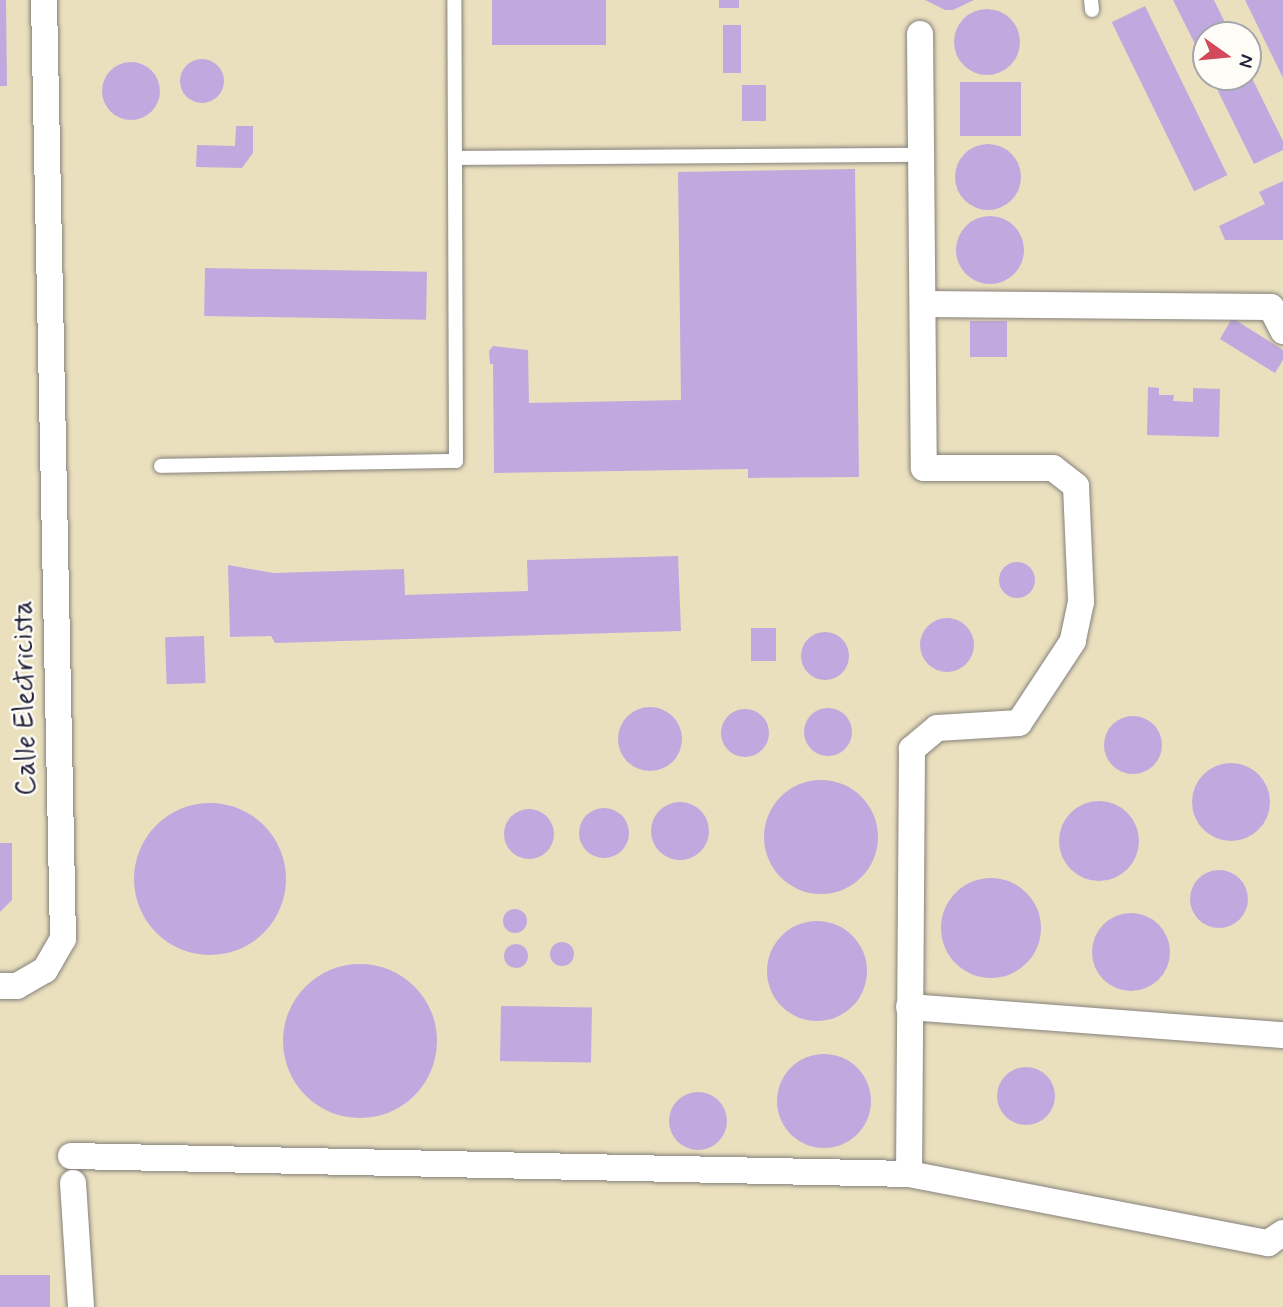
<!DOCTYPE html>
<style>
body{margin:0}
#map{position:relative;width:1283px;height:1307px;overflow:hidden;background:#eae0be;font-family:Mynerve,sans-serif}
div>[style]{position:absolute}
.building>*{inset:0;background:#c0a9de;transform-origin:0 0}
.round{border-radius:50%}
.roads{filter:drop-shadow(0 0 2px #86817c) drop-shadow(0 0 2px #86817c)}
.lane>*{height:14px;margin:-7px;padding:0 7px;transform-origin:7px;border-radius:7px;background:#fff}
.street>*{height:26px;margin:-13px;padding:0 13px;transform-origin:13px;border-radius:13px;background:#fff}
span{translate:-50% -50%;white-space:nowrap;text-align:center;line-height:1.15;-webkit-text-stroke:5px #fdfcf7;paint-order:stroke}
.street-label{font-size:28px;color:#22223b}
.north{position:absolute;left:1192px;top:21px;width:70px;height:70px;box-sizing:border-box;background:#fdfcf7;border:2px solid #a5a5ac;border-radius:50%;rotate:105deg;font-size:19px;font-weight:700;line-height:28px;text-align:center;color:#22223b}
.north::after{content:'';display:block;margin:auto;width:24px;height:32px;background:#d1495b;clip-path:polygon(50% 0,100% 100%,50% 72%,0 100%)}
</style>
<div id="map">
<div class="building">
<i style="clip-path:polygon(0 0,6px 0,7px 86px,0 86px)"></i>
<i style="left:492px;top:0;width:114px;height:45px"></i>
<i style="left:719px;top:0;width:20px;height:8px"></i>
<i style="clip-path:polygon(925px 0,974px 0,953px 10px,945px 10px)"></i>
<i style="clip-path:polygon(1173px 0,1214px 0,1231px 35px,1206px 35px,1206px 66px)"></i>
<i style="clip-path:polygon(1245px 0,1283px 0,1283px 78px)"></i>
<i style="left:1145px;top:6px;width:188px;height:37px;rotate:64deg"></i>
<i class="round" style="left:954px;top:9px;width:66px;height:66px"></i>
<i style="left:723px;top:25px;width:18px;height:48px"></i>
<i class="round" style="left:180px;top:59px;width:44px;height:44px"></i>
<i class="round" style="left:102px;top:62px;width:58px;height:58px"></i>
<i style="clip-path:polygon(1248px 70px,1283px 141px,1283px 150px,1254px 164px,1211px 77px,1248px 77px)"></i>
<i style="left:960px;top:82px;width:61px;height:54px"></i>
<i style="left:742px;top:85px;width:24px;height:36px"></i>
<i style="clip-path:polygon(236px 126px,253px 126px,253px 153px,242px 168px,196px 167px,197px 145px,235px 146px)"></i>
<i class="round" style="left:955px;top:144px;width:66px;height:66px"></i>
<i style="clip-path:polygon(855px 169px,859px 477px,748px 478px,748px 469px,494px 473px,493px 364px,490px 364px,489px 351px,493px 346px,528px 350px,529px 403px,681px 400px,678px 172px)"></i>
<i style="clip-path:polygon(1283px 181px,1283px 240px,1225px 240px,1219px 226px,1265px 204px,1259px 192px)"></i>
<i class="round" style="left:956px;top:216px;width:68px;height:68px"></i>
<i style="left:205px;top:268px;width:222px;height:48px;rotate:1deg"></i>
<i style="clip-path:polygon(1232px 318px,1283px 350px,1283px 360px,1275px 373px,1220px 339px)"></i>
<i style="left:1007px;top:321px;width:36px;height:37px;rotate:90deg"></i>
<i style="clip-path:polygon(1148px 387px,1159px 388px,1159px 395px,1174px 395px,1173px 401px,1193px 402px,1193px 388px,1220px 389px,1219px 437px,1147px 435px)"></i>
<i style="clip-path:polygon(678px 556px,681px 631px,275px 643px,271px 636px,230px 637px,228px 565px,273px 573px,404px 569px,405px 595px,528px 591px,527px 560px)"></i>
<i class="round" style="left:999px;top:562px;width:36px;height:36px"></i>
<i class="round" style="left:920px;top:618px;width:54px;height:54px"></i>
<i style="left:776px;top:628px;width:33px;height:25px;rotate:90deg"></i>
<i class="round" style="left:801px;top:632px;width:48px;height:48px"></i>
<i style="left:204px;top:636px;width:47px;height:39px;rotate:88deg"></i>
<i class="round" style="left:618px;top:707px;width:64px;height:64px"></i>
<i class="round" style="left:804px;top:708px;width:48px;height:48px"></i>
<i class="round" style="left:721px;top:709px;width:48px;height:48px"></i>
<i class="round" style="left:1104px;top:716px;width:58px;height:58px"></i>
<i class="round" style="left:1192px;top:763px;width:78px;height:78px"></i>
<i class="round" style="left:764px;top:780px;width:114px;height:114px"></i>
<i class="round" style="left:1059px;top:801px;width:80px;height:80px"></i>
<i class="round" style="left:651px;top:802px;width:58px;height:58px"></i>
<i class="round" style="left:134px;top:803px;width:152px;height:152px"></i>
<i class="round" style="left:579px;top:808px;width:50px;height:50px"></i>
<i class="round" style="left:504px;top:809px;width:50px;height:50px"></i>
<i style="clip-path:polygon(0 843px,12px 843px,12px 900px,0 912px)"></i>
<i class="round" style="left:1190px;top:870px;width:58px;height:58px"></i>
<i class="round" style="left:941px;top:878px;width:100px;height:100px"></i>
<i class="round" style="left:503px;top:909px;width:24px;height:24px"></i>
<i class="round" style="left:1092px;top:913px;width:78px;height:78px"></i>
<i class="round" style="left:767px;top:921px;width:100px;height:100px"></i>
<i class="round" style="left:550px;top:942px;width:24px;height:24px"></i>
<i class="round" style="left:504px;top:944px;width:24px;height:24px"></i>
<i class="round" style="left:283px;top:964px;width:154px;height:154px"></i>
<i style="left:501px;top:1006px;width:91px;height:55px;rotate:1deg"></i>
<i class="round" style="left:777px;top:1054px;width:94px;height:94px"></i>
<i class="round" style="left:997px;top:1067px;width:58px;height:58px"></i>
<i class="round" style="left:669px;top:1092px;width:58px;height:58px"></i>
<i style="left:0;top:1275px;width:50px;height:32px"></i>
</div>
<div class="roads">
<div class="lane">
<i style="left:1091px;top:0;width:10px;rotate:84deg"></i>
<i style="left:455px;top:158px;width:465px;rotate:-0.4deg"></i>
<i style="left:161px;top:466px;width:295px;rotate:-1deg"></i>
<i style="left:456px;top:461px;width:461px;rotate:-90.2deg"></i>
</div>
<div class="street">
<i style="left:920px;top:34px;width:434px;rotate:89.5deg"></i>
<i style="left:924px;top:468px;width:129px"></i>
<i style="left:1053px;top:468px;width:29px;rotate:38deg"></i>
<i style="left:1076px;top:486px;width:116px;rotate:87.5deg"></i>
<i style="left:1081px;top:602px;width:40px;rotate:102deg"></i>
<i style="left:1073px;top:641px;width:98px;rotate:123.4deg"></i>
<i style="left:1019px;top:723px;width:82px;rotate:176.5deg"></i>
<i style="left:937px;top:728px;width:33px;rotate:140deg"></i>
<i style="left:912px;top:749px;width:425px;rotate:90.4deg"></i>
<i style="left:909px;top:1174px;width:366px;rotate:10.9deg"></i>
<i style="left:1268px;top:1243px;width:18px;rotate:-34deg"></i>
<i style="left:924px;top:304px;width:347px;rotate:0.5deg"></i>
<i style="left:1271px;top:307px;width:27px;rotate:63deg"></i>
<i style="left:0;top:986px;width:17px"></i>
<i style="left:17px;top:986px;width:32px;rotate:-30deg"></i>
<i style="left:45px;top:970px;width:36px;rotate:-60deg"></i>
<i style="left:63px;top:939px;width:939px;rotate:-91.16deg"></i>
<i style="left:909px;top:1007px;width:375px;rotate:4.3deg"></i>
<i style="left:71px;top:1156px;width:838px;rotate:1.23deg"></i>
<i style="left:73px;top:1183px;width:124px;rotate:86.3deg"></i>
</div>
</div>
<div class="street-label">
<span style="left:26px;top:698px;rotate:-91deg">Calle Electricista</span>
</div>
<div class="north">N</div>
</div>
